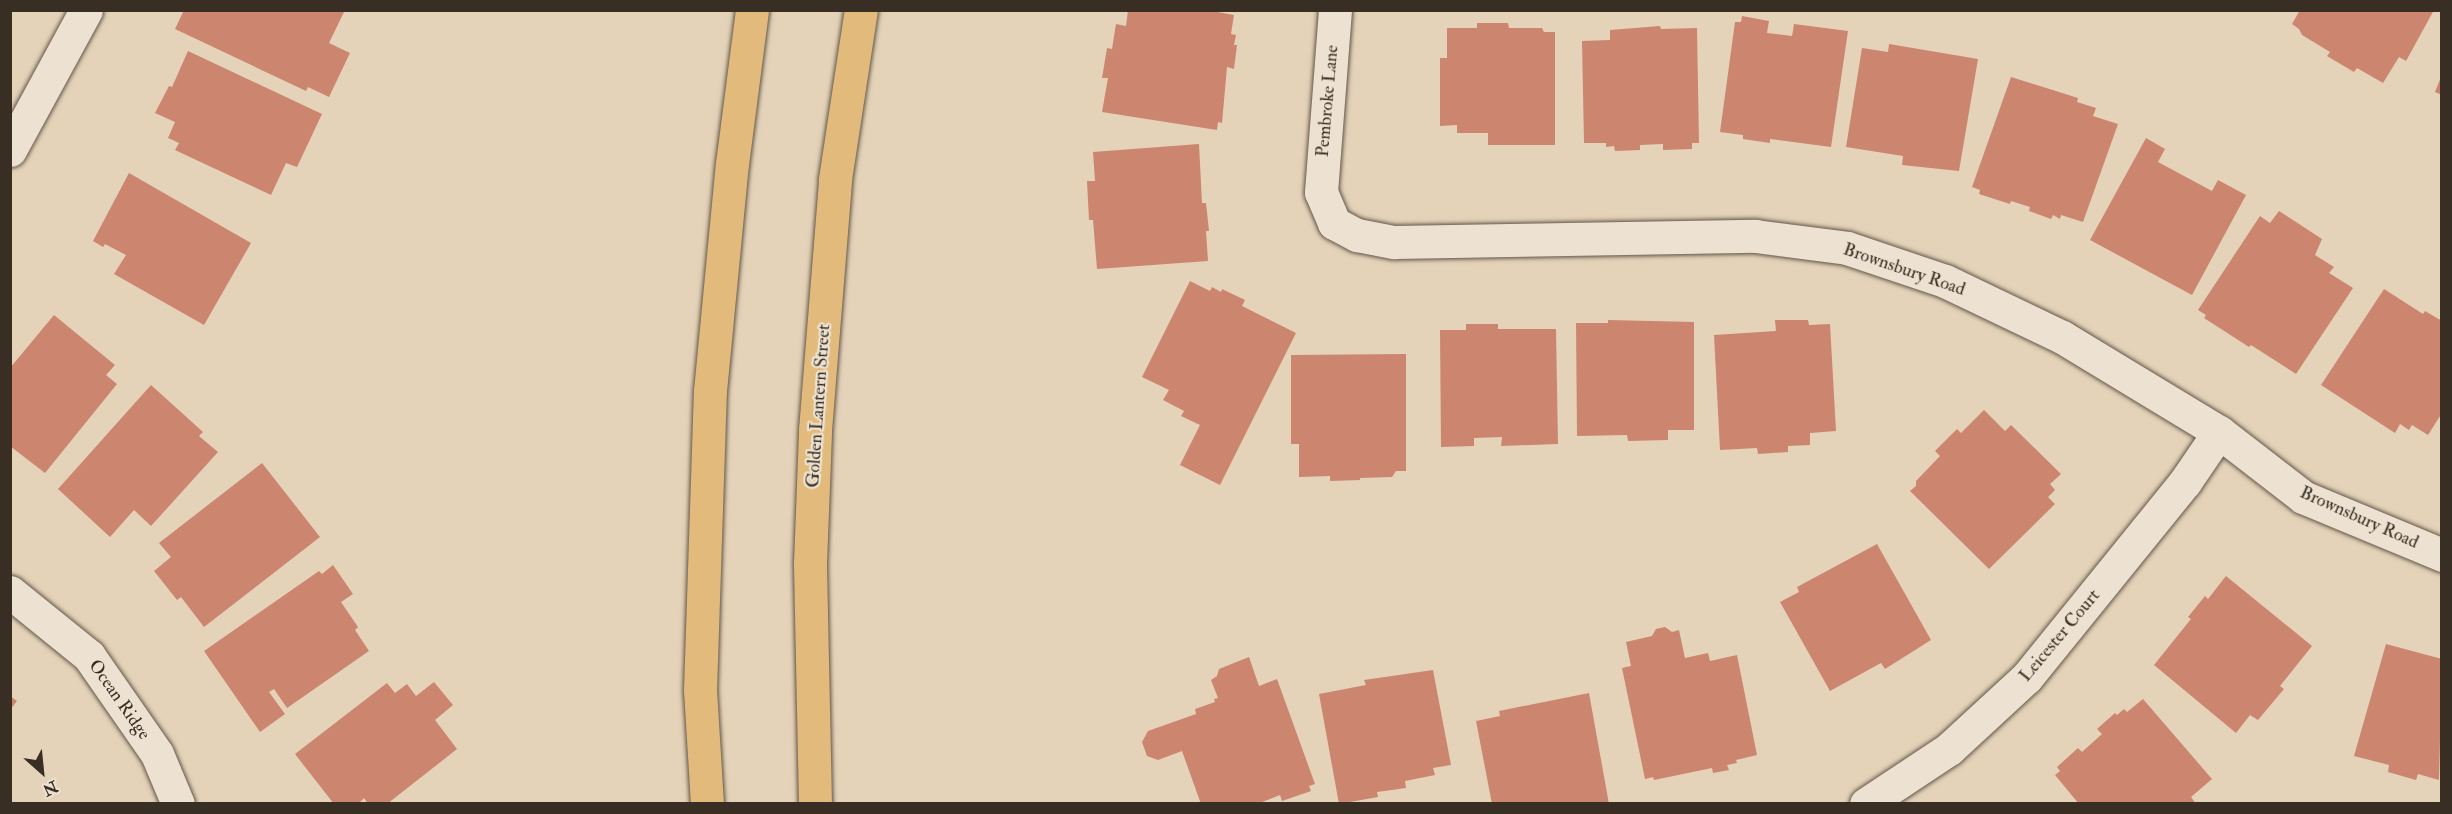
<!DOCTYPE html>
<style>
body{margin:0}
#map{position:relative;width:2452px;height:814px;overflow:hidden;background:#e4d3b9;font-family:"IM FELL Double Pica",serif}
div>[style]{position:absolute}
.building>*{inset:0;background:#cc856f}
.roads{filter:drop-shadow(0 0 2px #635748) drop-shadow(0 0 2px #635748)}
.street>*{height:33px;margin:-16.5px;padding:0 16.5px;transform-origin:16.5px;border-radius:16.5px;background:#ede2d2}
.primary>*{height:33px;margin:-16.5px;padding:0 16.5px;transform-origin:16.5px;border-radius:16.5px;background:#e2ba7c}
span{translate:-50% -50%;white-space:nowrap;text-align:center;line-height:1.15;-webkit-text-stroke:4.5px #ede2d2;paint-order:stroke}
.street-label{font-size:18px;color:#382e23}
.frame{position:absolute;inset:0;border:12px solid #382e23;pointer-events:none}
.north{position:absolute;left:12px;top:742px;width:60px;height:60px;-webkit-text-stroke:4px #ede2d2;paint-order:stroke;rotate:153deg;font-size:16px;font-weight:700;line-height:24px;text-align:center;color:#382e23}
.north::after{content:'';display:block;margin:auto;width:21px;height:27px;background:#382e23;clip-path:polygon(50% 0,100% 100%,50% 72%,0 100%)}
</style>
<div id="map">
<div class="building">
<i style="clip-path:polygon(184px 10px,345px 10px,329px 43px,350px 53px,329px 97px,308px 87px,306px 91px,175px 29px)"></i>
<i style="clip-path:polygon(1128px 10px,1206px 10px,1234px 15px,1231px 34px,1236px 35px,1234px 45px,1237px 45px,1234px 69px,1227px 67px,1222px 123px,1218px 122px,1217px 130px,1102px 112px,1108px 78px,1102px 78px,1107px 48px,1112px 49px,1116px 24px,1126px 26px)"></i>
<i style="clip-path:polygon(2300px 10px,2434px 10px,2406px 61px,2399px 57px,2383px 83px,2357px 68px,2354px 72px,2327px 56px,2330px 52px,2302px 35px,2299px 29px,2292px 24px)"></i>
<i style="clip-path:polygon(1742px 16px,1769px 21px,1767px 33px,1792px 36px,1794px 24px,1848px 31px,1831px 147px,1770px 139px,1770px 143px,1743px 139px,1743px 135px,1720px 132px,1735px 22px,1741px 22px)"></i>
<i style="clip-path:polygon(1477px 23px,1508px 23px,1509px 28px,1542px 28px,1544px 32px,1555px 32px,1555px 145px,1488px 145px,1488px 133px,1457px 133px,1457px 125px,1440px 126px,1440px 58px,1447px 58px,1447px 28px,1477px 28px)"></i>
<i style="clip-path:polygon(1660px 26px,1661px 29px,1697px 28px,1699px 143px,1692px 143px,1692px 149px,1663px 150px,1663px 144px,1640px 145px,1640px 150px,1615px 151px,1614px 146px,1606px 147px,1606px 143px,1584px 143px,1582px 41px,1610px 40px,1610px 30px)"></i>
<i style="clip-path:polygon(1889px 44px,1978px 59px,1959px 171px,1902px 165px,1903px 156px,1846px 147px,1862px 48px,1888px 52px)"></i>
<i style="clip-path:polygon(188px 51px,322px 114px,297px 167px,286px 163px,271px 195px,175px 150px,179px 143px,168px 138px,175px 122px,155px 113px,169px 86px,172px 87px)"></i>
<i style="clip-path:polygon(2011px 77px,2078px 98px,2077px 102px,2096px 108px,2093px 116px,2118px 124px,2083px 222px,2061px 215px,2060px 219px,2053px 215px,2051px 219px,2029px 211px,2030px 207px,2011px 201px,2010px 204px,1979px 194px,1980px 190px,1972px 187px)"></i>
<i style="clip-path:polygon(2441px 77px,2442px 77px,2442px 95px,2435px 92px)"></i>
<i style="clip-path:polygon(2146px 138px,2165px 149px,2158px 162px,2212px 191px,2218px 180px,2246px 195px,2192px 295px,2090px 240px)"></i>
<i style="clip-path:polygon(1199px 144px,1202px 203px,1206px 203px,1209px 231px,1206px 231px,1208px 261px,1097px 269px,1093px 220px,1089px 220px,1087px 181px,1095px 181px,1093px 152px)"></i>
<i style="clip-path:polygon(129px 173px,251px 243px,204px 325px,114px 274px,126px 255px,105px 244px,103px 247px,93px 241px)"></i>
<i style="clip-path:polygon(2279px 211px,2322px 239px,2315px 255px,2334px 267px,2329px 273px,2353px 288px,2296px 374px,2251px 345px,2249px 347px,2204px 318px,2206px 315px,2198px 310px,2260px 216px,2270px 223px)"></i>
<i style="clip-path:polygon(1190px 281px,1210px 291px,1212px 287px,1221px 292px,1222px 289px,1245px 300px,1242px 306px,1296px 333px,1220px 485px,1180px 465px,1200px 425px,1181px 416px,1184px 411px,1163px 400px,1169px 390px,1142px 377px)"></i>
<i style="clip-path:polygon(2384px 289px,2423px 314px,2425px 311px,2442px 321px,2442px 413px,2428px 435px,2412px 425px,2409px 430px,2400px 424px,2395px 433px,2321px 385px)"></i>
<i style="clip-path:polygon(54px 315px,115px 365px,106px 375px,117px 384px,45px 473px,10px 446px,10px 368px)"></i>
<i style="clip-path:polygon(1608px 320px,1694px 322px,1694px 430px,1668px 430px,1668px 440px,1628px 441px,1627px 435px,1577px 436px,1576px 323px,1608px 323px)"></i>
<i style="clip-path:polygon(1775px 320px,1808px 320px,1809px 325px,1830px 324px,1836px 431px,1810px 433px,1810px 445px,1788px 446px,1788px 452px,1758px 454px,1757px 448px,1720px 450px,1714px 335px,1776px 331px)"></i>
<i style="clip-path:polygon(1466px 324px,1498px 324px,1498px 329px,1556px 329px,1558px 444px,1501px 446px,1502px 437px,1474px 438px,1474px 446px,1441px 447px,1440px 330px,1466px 330px)"></i>
<i style="clip-path:polygon(1406px 354px,1406px 471px,1396px 471px,1392px 477px,1360px 478px,1360px 480px,1330px 481px,1330px 476px,1299px 477px,1299px 444px,1291px 444px,1291px 355px)"></i>
<i style="clip-path:polygon(151px 385px,203px 432px,199px 436px,218px 452px,151px 526px,134px 510px,110px 537px,58px 489px)"></i>
<i style="clip-path:polygon(1984px 410px,2005px 431px,2011px 425px,2061px 474px,2050px 484px,2055px 490px,2048px 497px,2055px 504px,1989px 569px,1910px 491px,1916px 486px,1916px 481px,1940px 456px,1935px 451px,1957px 429px,1961px 433px)"></i>
<i style="clip-path:polygon(262px 463px,320px 537px,204px 627px,181px 597px,177px 600px,154px 571px,171px 557px,159px 543px)"></i>
<i style="clip-path:polygon(1877px 544px,1931px 640px,1885px 669px,1881px 663px,1830px 691px,1780px 602px,1799px 592px,1797px 587px)"></i>
<i style="clip-path:polygon(333px 565px,353px 594px,341px 602px,358px 627px,355px 630px,369px 651px,287px 708px,274px 689px,269px 692px,285px 714px,260px 732px,204px 651px,319px 571px,322px 574px)"></i>
<i style="clip-path:polygon(2226px 576px,2312px 646px,2280px 686px,2284px 689px,2258px 720px,2250px 715px,2236px 733px,2154px 665px,2191px 619px,2188px 617px,2205px 596px,2208px 599px)"></i>
<i style="clip-path:polygon(1665px 627px,1672px 632px,1679px 630px,1685px 658px,1708px 653px,1710px 661px,1737px 655px,1757px 755px,1736px 760px,1737px 763px,1727px 765px,1729px 770px,1713px 773px,1712px 768px,1654px 780px,1653px 777px,1645px 779px,1622px 668px,1631px 666px,1626px 642px,1652px 636px,1656px 629px)"></i>
<i style="clip-path:polygon(2386px 644px,2442px 659px,2439px 780px,2418px 774px,2416px 780px,2388px 772px,2389px 765px,2354px 756px)"></i>
<i style="clip-path:polygon(1249px 657px,1259px 686px,1277px 679px,1315px 784px,1309px 786px,1311px 791px,1282px 801px,1280px 795px,1257px 804px,1201px 804px,1182px 751px,1158px 760px,1147px 756px,1142px 742px,1148px 731px,1196px 714px,1195px 709px,1215px 702px,1214px 699px,1218px 698px,1211px 680px,1217px 676px,1219px 669px)"></i>
<i style="clip-path:polygon(1433px 670px,1451px 765px,1433px 768px,1435px 775px,1405px 781px,1406px 788px,1377px 792px,1378px 797px,1339px 804px,1319px 694px,1366px 685px,1364px 680px)"></i>
<i style="clip-path:polygon(434px 682px,453px 705px,435px 720px,457px 749px,387px 804px,368px 804px,364px 798px,358px 804px,334px 804px,295px 754px,387px 683px,395px 693px,407px 684px,416px 696px)"></i>
<i style="clip-path:polygon(1589px 693px,1609px 804px,1492px 804px,1476px 721px,1500px 716px,1499px 711px)"></i>
<i style="clip-path:polygon(10px 696px,17px 701px,10px 710px)"></i>
<i style="clip-path:polygon(2143px 699px,2212px 779px,2191px 797px,2196px 804px,2079px 804px,2055px 775px,2060px 771px,2057px 767px,2078px 748px,2082px 752px,2102px 734px,2097px 729px,2115px 713px,2117px 715px,2124px 709px,2127px 712px)"></i>
</div>
<div class="roads">
<div class="street">
<i style="left:1335px;top:10px;width:183px;rotate:94.4deg"></i>
<i style="left:1321px;top:192px;width:34px;rotate:67deg"></i>
<i style="left:1334px;top:223px;width:26px;rotate:28deg"></i>
<i style="left:1357px;top:235px;width:38px;rotate:11deg"></i>
<i style="left:1394px;top:242px;width:361px;rotate:-1deg"></i>
<i style="left:1755px;top:236px;width:93px;rotate:7.4deg"></i>
<i style="left:1847px;top:248px;width:103px;rotate:18.6deg"></i>
<i style="left:1945px;top:281px;width:130px;rotate:25.6deg"></i>
<i style="left:2062px;top:337px;width:184px;rotate:31.2deg"></i>
<i style="left:2219px;top:432px;width:106px;rotate:37.7deg"></i>
<i style="left:2303px;top:497px;width:151px;rotate:22.6deg"></i>
<i style="left:10px;top:150px;width:159px;rotate:-61.5deg"></i>
<i style="left:10px;top:592px;width:102px;rotate:39deg"></i>
<i style="left:89px;top:656px;width:119px;rotate:55.2deg"></i>
<i style="left:157px;top:754px;width:54px;rotate:67.2deg"></i>
<i style="left:1866px;top:804px;width:100px;rotate:-33.5deg"></i>
<i style="left:1949px;top:749px;width:106px;rotate:-42.7deg"></i>
<i style="left:2027px;top:677px;width:251px;rotate:-51deg"></i>
<i style="left:2185px;top:482px;width:60px;rotate:-55.8deg"></i>
</div>
<div class="primary">
<i style="left:707px;top:804px;width:114px;rotate:-93.5deg"></i>
<i style="left:700px;top:690px;width:299px;rotate:-88.1deg"></i>
<i style="left:710px;top:391px;width:228px;rotate:-84.5deg"></i>
<i style="left:732px;top:164px;width:155px;rotate:-82.6deg"></i>
<i style="left:815px;top:804px;width:241px;rotate:-91.2deg"></i>
<i style="left:810px;top:563px;width:133px;rotate:-87.8deg"></i>
<i style="left:815px;top:430px;width:252px;rotate:-85.4deg"></i>
<i style="left:835px;top:179px;width:171px;rotate:-81.3deg"></i>
</div>
</div>
<div class="street-label">
<span style="left:1328px;top:101px;rotate:-85deg">Pembroke Lane</span>
<span style="left:1904px;top:270px;rotate:19deg">Brownsbury Road</span>
<span style="left:819px;top:406px;rotate:-86deg">Golden Lantern Street</span>
<span style="left:2359px;top:518px;rotate:24deg">Brownsbury Road</span>
<span style="left:2060px;top:636px;rotate:-50deg">Leicester Court</span>
<span style="left:119px;top:700px;rotate:55deg">Ocean Ridge</span>
</div>
<div class="frame"></div>
<div class="north">N</div>
</div>
